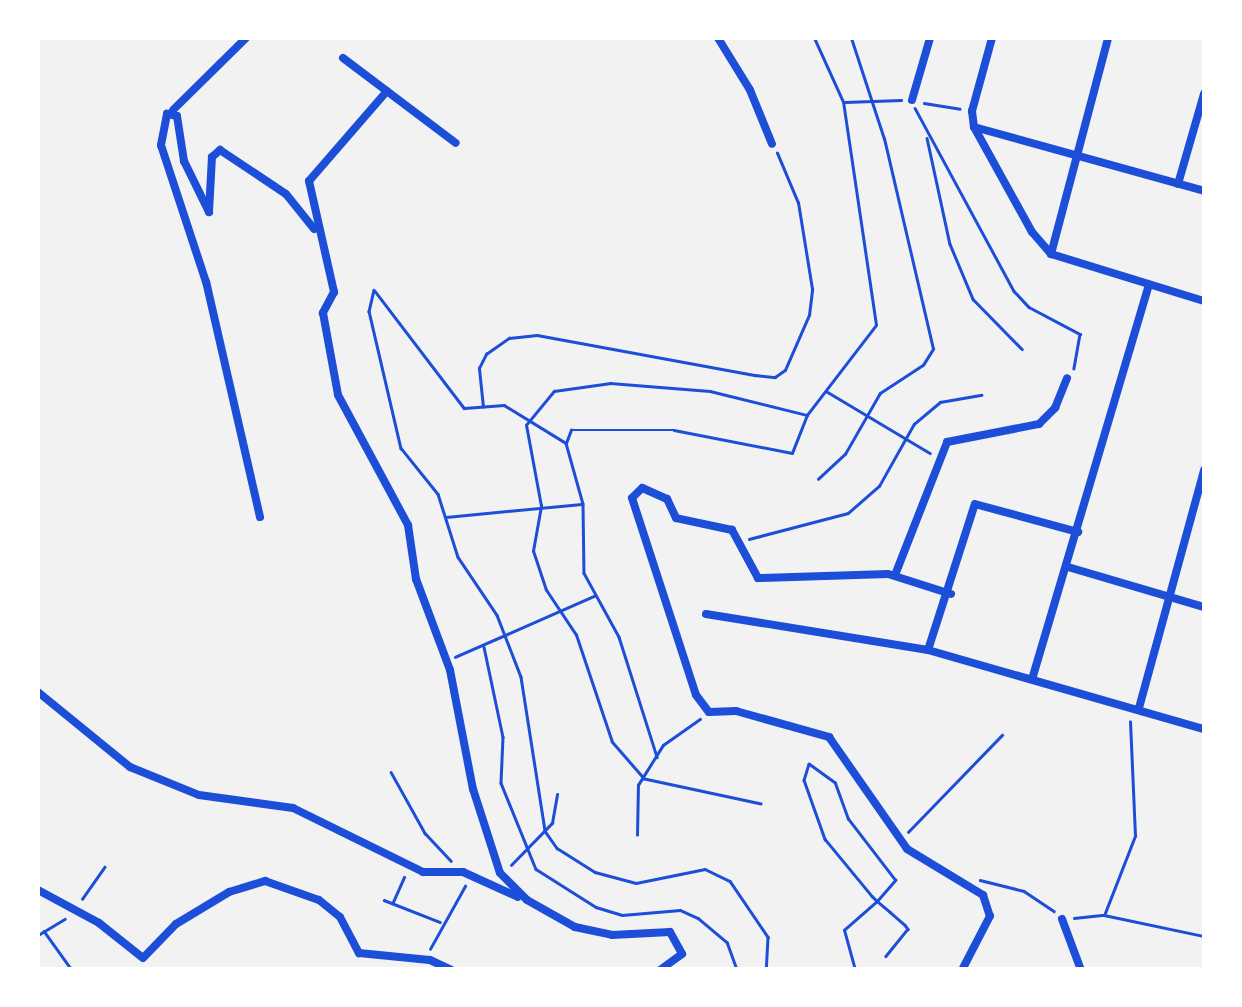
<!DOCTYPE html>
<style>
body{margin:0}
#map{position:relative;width:1242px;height:1007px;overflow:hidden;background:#f2f2f2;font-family:"PT Sans Narrow",sans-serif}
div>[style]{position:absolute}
.path>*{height:2.5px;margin:-1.25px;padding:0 1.25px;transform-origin:1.25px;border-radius:1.25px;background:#1d4ed8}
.minor>*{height:8px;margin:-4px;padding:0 4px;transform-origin:4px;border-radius:4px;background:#1d4ed8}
span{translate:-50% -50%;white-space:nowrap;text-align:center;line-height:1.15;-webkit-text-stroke:10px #fff;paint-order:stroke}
.frame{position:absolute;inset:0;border:40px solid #fff;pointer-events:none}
</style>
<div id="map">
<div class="path">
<i style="left:845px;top:102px;width:56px;rotate:-2deg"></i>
<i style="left:924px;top:103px;width:36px;rotate:9deg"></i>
<i style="left:915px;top:108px;width:208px;rotate:61.6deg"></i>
<i style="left:1014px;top:291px;width:22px;rotate:47deg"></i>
<i style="left:1029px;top:307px;width:58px;rotate:27.9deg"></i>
<i style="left:1080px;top:334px;width:35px;rotate:100deg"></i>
<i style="left:927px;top:138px;width:108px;rotate:77.8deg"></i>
<i style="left:950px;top:244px;width:60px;rotate:67.3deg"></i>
<i style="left:973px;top:299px;width:70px;rotate:45.6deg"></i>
<i style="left:374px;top:290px;width:22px;rotate:103deg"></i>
<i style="left:369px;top:311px;width:141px;rotate:76.9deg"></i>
<i style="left:401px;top:448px;width:59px;rotate:51.2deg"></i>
<i style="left:438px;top:494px;width:66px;rotate:72.4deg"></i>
<i style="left:458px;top:557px;width:70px;rotate:56.1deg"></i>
<i style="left:497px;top:615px;width:66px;rotate:68.8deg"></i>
<i style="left:521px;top:677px;width:156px;rotate:81.1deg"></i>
<i style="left:545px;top:831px;width:21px;rotate:55deg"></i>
<i style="left:557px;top:848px;width:45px;rotate:32.3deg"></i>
<i style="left:595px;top:872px;width:42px;rotate:15deg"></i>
<i style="left:636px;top:883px;width:70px;rotate:-11.5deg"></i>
<i style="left:705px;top:869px;width:28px;rotate:26deg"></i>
<i style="left:730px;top:881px;width:68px;rotate:55.8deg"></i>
<i style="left:768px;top:937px;width:33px;rotate:93deg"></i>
<i style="left:375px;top:291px;width:147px;rotate:52.7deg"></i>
<i style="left:464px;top:408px;width:40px;rotate:-4.3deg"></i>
<i style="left:504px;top:405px;width:73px;rotate:31.5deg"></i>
<i style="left:566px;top:443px;width:63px;rotate:74.4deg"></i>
<i style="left:583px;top:504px;width:69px;rotate:89.2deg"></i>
<i style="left:584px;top:573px;width:73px;rotate:61.3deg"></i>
<i style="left:619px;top:637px;width:126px;rotate:72.4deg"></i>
<i style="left:826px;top:391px;width:121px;rotate:30.8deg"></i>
<i style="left:483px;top:407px;width:39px;rotate:-96deg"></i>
<i style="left:479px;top:368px;width:16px;rotate:-63deg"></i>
<i style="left:486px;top:354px;width:28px;rotate:-35deg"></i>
<i style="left:509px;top:338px;width:28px;rotate:-6deg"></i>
<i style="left:537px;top:335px;width:222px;rotate:10.4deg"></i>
<i style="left:755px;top:375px;width:20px;rotate:6deg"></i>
<i style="left:775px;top:377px;width:12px;rotate:-35deg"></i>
<i style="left:785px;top:370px;width:60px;rotate:-66.4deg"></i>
<i style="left:809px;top:315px;width:26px;rotate:-83deg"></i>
<i style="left:812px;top:289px;width:87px;rotate:-99.2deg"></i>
<i style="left:798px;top:203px;width:54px;rotate:-112.8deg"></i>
<i style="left:566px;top:443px;width:14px;rotate:-69deg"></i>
<i style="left:571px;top:430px;width:103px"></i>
<i style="left:674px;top:430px;width:120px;rotate:11deg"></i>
<i style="left:792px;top:453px;width:41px;rotate:-68.5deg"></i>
<i style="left:807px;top:415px;width:113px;rotate:-52.5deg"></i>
<i style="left:876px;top:325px;width:225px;rotate:-98.4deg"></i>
<i style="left:843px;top:102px;width:70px;rotate:-114.4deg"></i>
<i style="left:818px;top:479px;width:37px;rotate:-43deg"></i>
<i style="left:845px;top:454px;width:70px;rotate:-60.2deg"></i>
<i style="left:880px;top:393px;width:51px;rotate:-33.1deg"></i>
<i style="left:923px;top:365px;width:19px;rotate:-58deg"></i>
<i style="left:933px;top:349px;width:216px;rotate:-103.1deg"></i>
<i style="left:884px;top:139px;width:106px;rotate:-108.1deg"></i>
<i style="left:446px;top:517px;width:136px;rotate:-5.5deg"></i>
<i style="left:749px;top:539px;width:102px;rotate:-14.7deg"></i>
<i style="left:848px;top:513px;width:41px;rotate:-41.1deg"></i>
<i style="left:879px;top:486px;width:71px;rotate:-60.6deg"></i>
<i style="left:914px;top:424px;width:34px;rotate:-40deg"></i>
<i style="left:940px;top:402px;width:42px;rotate:-9.7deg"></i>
<i style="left:484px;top:647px;width:92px;rotate:78.1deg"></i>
<i style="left:503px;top:737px;width:46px;rotate:92.5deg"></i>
<i style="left:501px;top:783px;width:93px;rotate:67.9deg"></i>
<i style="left:536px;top:869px;width:71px;rotate:32.3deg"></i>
<i style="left:596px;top:907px;width:27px;rotate:17deg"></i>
<i style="left:622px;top:915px;width:58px;rotate:-4.9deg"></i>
<i style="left:680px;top:910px;width:20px;rotate:24deg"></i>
<i style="left:698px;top:918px;width:38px;rotate:40deg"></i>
<i style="left:727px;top:942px;width:30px;rotate:70deg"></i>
<i style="left:455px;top:657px;width:152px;rotate:-23.7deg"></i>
<i style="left:391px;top:772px;width:70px;rotate:60.9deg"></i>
<i style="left:425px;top:833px;width:38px;rotate:47deg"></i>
<i style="left:761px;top:804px;width:120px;rotate:-167.9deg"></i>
<i style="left:644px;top:779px;width:49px;rotate:-130.9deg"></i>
<i style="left:612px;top:742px;width:113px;rotate:-108.6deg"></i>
<i style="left:576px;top:635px;width:54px;rotate:-123.7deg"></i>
<i style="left:546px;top:590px;width:41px;rotate:-108.4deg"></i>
<i style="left:533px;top:551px;width:46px;rotate:-79.9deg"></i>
<i style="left:541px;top:506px;width:82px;rotate:-100.5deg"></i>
<i style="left:526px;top:425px;width:44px;rotate:-50.5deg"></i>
<i style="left:554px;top:391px;width:57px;rotate:-8.1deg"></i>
<i style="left:610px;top:383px;width:100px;rotate:4.6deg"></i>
<i style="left:710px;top:391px;width:100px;rotate:13.9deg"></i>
<i style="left:908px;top:832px;width:135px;rotate:-45.9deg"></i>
<i style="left:637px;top:835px;width:50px;rotate:-88.9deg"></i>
<i style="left:638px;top:785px;width:47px;rotate:-58deg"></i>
<i style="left:663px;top:745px;width:45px;rotate:-35.1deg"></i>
<i style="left:511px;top:865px;width:59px;rotate:-45.7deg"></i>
<i style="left:552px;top:823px;width:29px;rotate:-80deg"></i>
<i style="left:980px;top:880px;width:45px;rotate:14deg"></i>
<i style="left:1024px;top:891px;width:36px;rotate:34deg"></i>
<i style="left:82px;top:899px;width:39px;rotate:-55deg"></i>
<i style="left:384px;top:900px;width:60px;rotate:21.4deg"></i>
<i style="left:393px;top:902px;width:27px;rotate:-66deg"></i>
<i style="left:1105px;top:913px;width:83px;rotate:-68.7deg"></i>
<i style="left:1135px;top:836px;width:114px;rotate:-92.5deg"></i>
<i style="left:1074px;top:918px;width:30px;rotate:-6deg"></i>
<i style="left:1104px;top:915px;width:102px;rotate:11.9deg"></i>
<i style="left:44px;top:931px;width:48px;rotate:54.3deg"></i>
<i style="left:38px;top:935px;width:31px;rotate:-31deg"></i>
<i style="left:430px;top:949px;width:72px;rotate:-60.9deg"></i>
<i style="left:855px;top:970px;width:41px;rotate:-105.4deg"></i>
<i style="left:844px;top:930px;width:44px;rotate:-41.3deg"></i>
<i style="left:877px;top:901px;width:28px;rotate:-49deg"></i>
<i style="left:895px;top:880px;width:77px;rotate:-127.6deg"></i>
<i style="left:848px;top:819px;width:38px;rotate:-110deg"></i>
<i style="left:835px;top:783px;width:32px;rotate:-144deg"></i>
<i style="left:809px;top:764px;width:17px;rotate:107deg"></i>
<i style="left:804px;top:780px;width:63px;rotate:70.4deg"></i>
<i style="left:825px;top:839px;width:74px;rotate:50.5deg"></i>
<i style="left:872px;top:896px;width:7px;rotate:45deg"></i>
<i style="left:877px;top:901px;width:17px;rotate:40deg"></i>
<i style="left:890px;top:912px;width:20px;rotate:41deg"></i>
<i style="left:905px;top:925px;width:5px;rotate:53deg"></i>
<i style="left:908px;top:929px;width:35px;rotate:129deg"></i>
</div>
<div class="minor">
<i style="left:718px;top:38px;width:61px;rotate:58.4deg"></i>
<i style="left:750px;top:90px;width:58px;rotate:67.8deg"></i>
<i style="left:992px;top:38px;width:76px;rotate:105.3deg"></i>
<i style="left:972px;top:111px;width:16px;rotate:83deg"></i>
<i style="left:974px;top:127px;width:120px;rotate:61.1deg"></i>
<i style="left:1032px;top:232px;width:29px;rotate:49deg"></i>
<i style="left:1051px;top:254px;width:160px;rotate:17.1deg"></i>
<i style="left:343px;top:58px;width:141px;rotate:37deg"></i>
<i style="left:387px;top:91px;width:119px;rotate:130.9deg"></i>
<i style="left:309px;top:181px;width:114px;rotate:77.3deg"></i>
<i style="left:334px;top:292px;width:24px;rotate:118deg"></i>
<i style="left:323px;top:313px;width:83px;rotate:79.6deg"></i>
<i style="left:338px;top:395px;width:148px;rotate:61.7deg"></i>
<i style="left:408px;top:525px;width:55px;rotate:81.6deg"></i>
<i style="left:416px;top:579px;width:97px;rotate:69.5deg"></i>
<i style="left:450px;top:670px;width:121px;rotate:79.1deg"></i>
<i style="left:473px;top:789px;width:88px;rotate:72.2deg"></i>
<i style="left:500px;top:873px;width:38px;rotate:45deg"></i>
<i style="left:527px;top:900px;width:55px;rotate:29.4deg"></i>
<i style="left:575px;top:927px;width:38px;rotate:12deg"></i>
<i style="left:612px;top:935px;width:58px;rotate:-3deg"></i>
<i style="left:670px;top:932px;width:25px;rotate:61deg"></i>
<i style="left:682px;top:954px;width:27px;rotate:144deg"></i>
<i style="left:912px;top:100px;width:65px;rotate:-73.8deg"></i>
<i style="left:173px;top:110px;width:103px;rotate:-44.6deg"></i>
<i style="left:974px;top:127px;width:239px;rotate:15.5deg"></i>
<i style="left:1178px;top:184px;width:94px;rotate:-73.9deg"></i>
<i style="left:1051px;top:254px;width:223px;rotate:-75.2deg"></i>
<i style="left:260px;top:517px;width:241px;rotate:-102.9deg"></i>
<i style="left:206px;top:282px;width:144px;rotate:-108.2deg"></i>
<i style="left:161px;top:145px;width:32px;rotate:-79deg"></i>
<i style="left:167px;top:114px;width:10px;rotate:11deg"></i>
<i style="left:177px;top:116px;width:46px;rotate:81.2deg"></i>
<i style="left:184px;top:161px;width:57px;rotate:63.9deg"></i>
<i style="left:209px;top:212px;width:55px;rotate:-86.9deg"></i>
<i style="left:212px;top:157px;width:11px;rotate:-41deg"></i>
<i style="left:220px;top:150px;width:79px;rotate:33.7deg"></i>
<i style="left:286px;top:194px;width:45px;rotate:51.3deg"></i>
<i style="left:1068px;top:567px;width:142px;rotate:16.4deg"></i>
<i style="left:895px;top:575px;width:143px;rotate:-68.6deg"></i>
<i style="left:947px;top:442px;width:94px;rotate:-11.1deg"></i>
<i style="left:1039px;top:424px;width:23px;rotate:-45deg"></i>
<i style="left:1055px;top:408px;width:32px;rotate:-68deg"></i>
<i style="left:951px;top:594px;width:66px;rotate:-162.4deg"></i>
<i style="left:888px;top:574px;width:130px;rotate:178.2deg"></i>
<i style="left:758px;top:578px;width:55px;rotate:-118.4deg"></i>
<i style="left:732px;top:530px;width:57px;rotate:-167.9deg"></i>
<i style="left:676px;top:518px;width:21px;rotate:-115deg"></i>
<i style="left:667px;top:499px;width:27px;rotate:-156deg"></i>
<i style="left:642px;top:488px;width:14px;rotate:135deg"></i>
<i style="left:632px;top:498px;width:207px;rotate:72deg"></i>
<i style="left:696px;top:695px;width:21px;rotate:53deg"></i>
<i style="left:709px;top:712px;width:27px;rotate:-2deg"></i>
<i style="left:736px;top:711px;width:97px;rotate:15.6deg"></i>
<i style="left:829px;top:737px;width:136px;rotate:55.1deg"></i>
<i style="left:907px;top:849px;width:89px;rotate:31.2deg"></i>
<i style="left:983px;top:895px;width:22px;rotate:72deg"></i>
<i style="left:990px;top:916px;width:61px;rotate:117.4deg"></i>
<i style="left:706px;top:614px;width:225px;rotate:9.2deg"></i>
<i style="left:928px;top:650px;width:287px;rotate:16deg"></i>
<i style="left:928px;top:650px;width:153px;rotate:-72.2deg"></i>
<i style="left:975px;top:504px;width:107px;rotate:15.2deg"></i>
<i style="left:1033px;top:676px;width:408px;rotate:-73.5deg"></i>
<i style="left:38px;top:692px;width:119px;rotate:39.2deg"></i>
<i style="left:130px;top:767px;width:74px;rotate:22.1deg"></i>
<i style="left:199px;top:795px;width:95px;rotate:7.9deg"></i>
<i style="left:293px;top:808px;width:145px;rotate:26.2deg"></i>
<i style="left:423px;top:872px;width:40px"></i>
<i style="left:463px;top:872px;width:60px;rotate:24.4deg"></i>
<i style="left:1139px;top:708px;width:247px;rotate:-74.7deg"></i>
<i style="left:38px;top:890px;width:69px;rotate:28.4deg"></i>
<i style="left:99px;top:923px;width:56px;rotate:38.5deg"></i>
<i style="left:143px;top:958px;width:47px;rotate:-45.9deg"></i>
<i style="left:176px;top:924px;width:62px;rotate:-31.1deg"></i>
<i style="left:229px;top:892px;width:38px;rotate:-17deg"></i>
<i style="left:265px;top:881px;width:57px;rotate:19.4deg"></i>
<i style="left:319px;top:900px;width:27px;rotate:39deg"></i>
<i style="left:340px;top:917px;width:41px;rotate:62.2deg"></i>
<i style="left:359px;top:953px;width:71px;rotate:5.6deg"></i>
<i style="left:430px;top:960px;width:23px;rotate:25deg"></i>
<i style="left:1062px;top:919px;width:54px;rotate:69.6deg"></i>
</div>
<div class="frame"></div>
</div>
